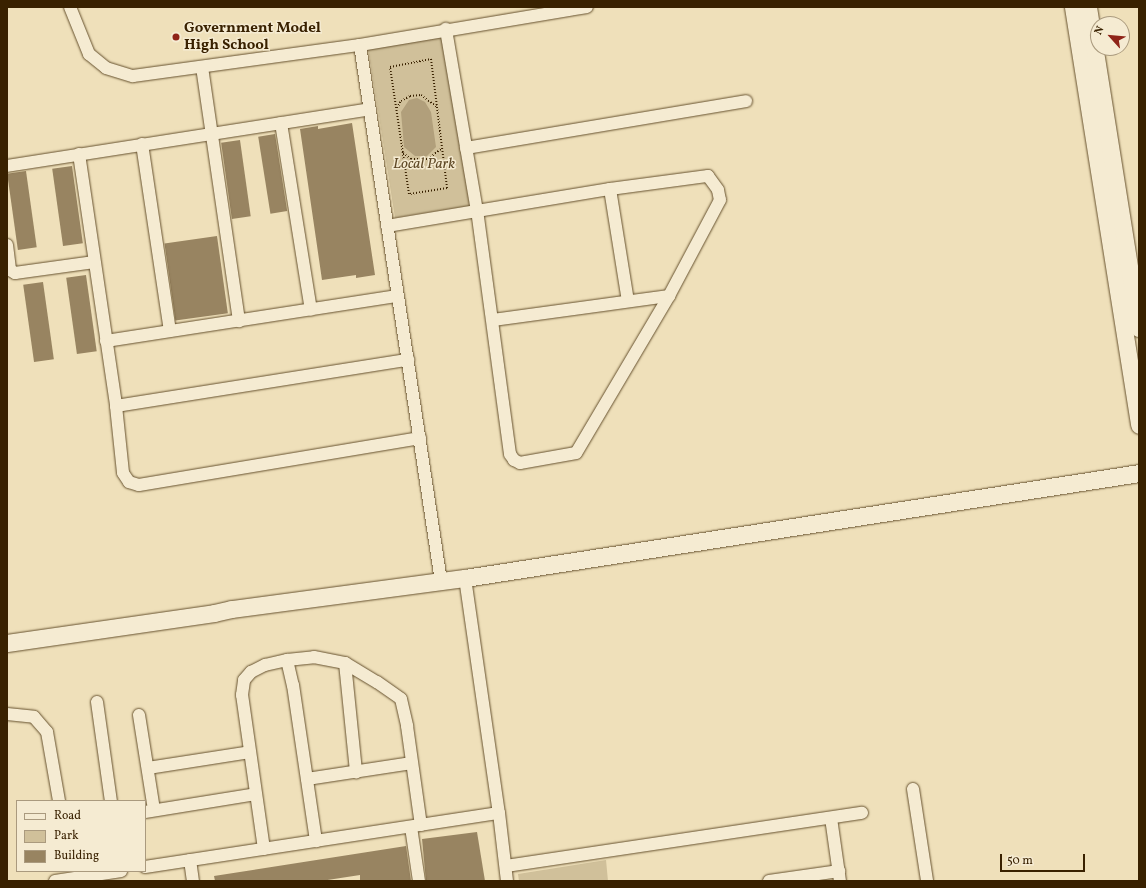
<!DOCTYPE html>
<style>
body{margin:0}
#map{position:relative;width:1146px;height:888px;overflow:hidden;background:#efe0ba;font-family:Vollkorn,serif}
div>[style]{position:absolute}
.green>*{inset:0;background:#d0c09a;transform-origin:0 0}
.water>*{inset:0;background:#b19f7b}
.building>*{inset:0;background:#988461;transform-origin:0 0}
.path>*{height:2px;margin-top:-1px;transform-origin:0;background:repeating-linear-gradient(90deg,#392100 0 1px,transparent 0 3px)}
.roads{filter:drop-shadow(0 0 1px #66512e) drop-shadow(0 0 1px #66512e)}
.minor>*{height:12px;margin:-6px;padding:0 6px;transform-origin:6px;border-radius:6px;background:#f5ebd2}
.secondary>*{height:17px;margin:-8.5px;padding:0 8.5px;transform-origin:8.5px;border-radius:8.5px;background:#f5ebd2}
.dots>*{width:11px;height:11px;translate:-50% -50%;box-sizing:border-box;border:2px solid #f5ebd2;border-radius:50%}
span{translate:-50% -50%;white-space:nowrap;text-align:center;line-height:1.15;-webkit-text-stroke:3px #f5ebd2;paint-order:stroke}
.poi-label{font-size:15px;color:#392100;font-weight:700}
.left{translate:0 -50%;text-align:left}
.park-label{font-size:15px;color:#5f4926;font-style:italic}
.frame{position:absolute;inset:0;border:8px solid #392100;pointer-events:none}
.legend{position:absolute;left:16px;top:800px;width:130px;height:72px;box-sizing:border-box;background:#f5ebd2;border:1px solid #aa9a7e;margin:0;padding:5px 7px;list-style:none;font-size:12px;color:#392100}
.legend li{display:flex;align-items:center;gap:8px;height:20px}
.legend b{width:20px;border:1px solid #aa9a7e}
.north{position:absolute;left:1090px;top:16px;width:40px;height:40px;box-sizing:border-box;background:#f5ebd2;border:1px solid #aa9a7e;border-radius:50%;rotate:297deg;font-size:11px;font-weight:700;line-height:16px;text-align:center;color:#392100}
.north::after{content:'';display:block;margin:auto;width:14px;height:18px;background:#8f2418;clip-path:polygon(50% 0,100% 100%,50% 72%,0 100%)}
.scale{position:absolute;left:1000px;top:854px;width:85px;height:18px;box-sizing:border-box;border:2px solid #392100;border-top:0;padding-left:5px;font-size:12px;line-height:14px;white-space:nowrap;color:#392100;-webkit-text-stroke:3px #f5ebd2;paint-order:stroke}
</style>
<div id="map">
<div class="green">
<i style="left:443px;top:35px;width:173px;height:76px;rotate:81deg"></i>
<i style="clip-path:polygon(606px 860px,608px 881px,519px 881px,518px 874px)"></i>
</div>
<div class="water">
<i style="clip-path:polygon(417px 98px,425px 102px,431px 112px,436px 147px,427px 156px,415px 156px,404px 147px,401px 112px,409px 100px)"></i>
</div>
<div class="building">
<i style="clip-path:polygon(352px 123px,375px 275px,356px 278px,356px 275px,322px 280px,300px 129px,318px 126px,318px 129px)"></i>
<i style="left:275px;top:134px;width:78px;height:17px;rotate:81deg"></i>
<i style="left:240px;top:140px;width:77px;height:19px;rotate:82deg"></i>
<i style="left:72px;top:166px;width:78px;height:20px;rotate:82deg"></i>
<i style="left:26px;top:171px;width:77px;height:19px;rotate:82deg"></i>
<i style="left:217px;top:236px;width:78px;height:53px;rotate:82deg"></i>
<i style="left:86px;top:275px;width:77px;height:20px;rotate:82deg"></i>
<i style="left:43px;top:282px;width:78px;height:20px;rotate:82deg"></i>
<i style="clip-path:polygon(477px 832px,485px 881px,426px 881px,422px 839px)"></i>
<i style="clip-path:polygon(406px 846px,411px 881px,360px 881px,360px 875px,321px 881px,215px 881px,214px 876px)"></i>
</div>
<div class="path">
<i style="left:431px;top:59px;width:130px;rotate:82.9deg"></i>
<i style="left:447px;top:188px;width:38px;rotate:171deg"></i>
<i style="left:409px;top:194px;width:128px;rotate:-98.5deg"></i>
<i style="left:390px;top:67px;width:42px;rotate:-11deg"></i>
<i style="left:397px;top:108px;width:8px;rotate:-60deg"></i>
<i style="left:401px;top:101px;width:10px;rotate:-29deg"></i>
<i style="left:410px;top:96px;width:11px;rotate:-5deg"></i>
<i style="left:421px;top:95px;width:20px;rotate:37deg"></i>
<i style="left:403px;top:153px;width:10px;rotate:37deg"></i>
<i style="left:411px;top:159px;width:17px"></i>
<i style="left:428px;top:159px;width:18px;rotate:-38deg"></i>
</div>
<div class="roads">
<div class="minor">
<i style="left:70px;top:7px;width:51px;rotate:68deg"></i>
<i style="left:89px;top:54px;width:22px;rotate:39deg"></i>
<i style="left:106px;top:68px;width:28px;rotate:17deg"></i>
<i style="left:133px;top:76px;width:229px;rotate:-7.8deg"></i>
<i style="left:360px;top:45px;width:230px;rotate:-9.5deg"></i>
<i style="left:360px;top:45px;width:542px;rotate:81.41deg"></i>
<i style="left:202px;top:67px;width:257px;rotate:81.7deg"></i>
<i style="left:281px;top:123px;width:189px;rotate:80.9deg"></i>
<i style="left:142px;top:144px;width:189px;rotate:81.5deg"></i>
<i style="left:466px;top:148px;width:284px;rotate:-9.5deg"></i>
<i style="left:79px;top:154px;width:255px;rotate:81.6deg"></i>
<i style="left:116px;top:406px;width:67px;rotate:84deg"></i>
<i style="left:123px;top:473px;width:11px;rotate:56deg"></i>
<i style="left:129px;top:482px;width:10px;rotate:17deg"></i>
<i style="left:139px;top:485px;width:285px;rotate:-9.5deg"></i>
<i style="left:7px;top:166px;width:366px;rotate:-8.9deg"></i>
<i style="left:610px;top:189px;width:113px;rotate:80.9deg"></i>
<i style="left:387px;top:226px;width:91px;rotate:-9.5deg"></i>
<i style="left:477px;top:211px;width:135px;rotate:-9.4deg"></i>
<i style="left:610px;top:189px;width:99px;rotate:-7.6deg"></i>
<i style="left:708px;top:176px;width:17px;rotate:54deg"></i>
<i style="left:718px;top:190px;width:10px;rotate:79deg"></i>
<i style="left:720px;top:200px;width:109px;rotate:118deg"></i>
<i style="left:669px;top:296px;width:182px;rotate:120.6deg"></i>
<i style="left:576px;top:453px;width:57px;rotate:169.9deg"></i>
<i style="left:520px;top:463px;width:7px;rotate:-153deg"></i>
<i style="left:514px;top:460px;width:7px;rotate:-124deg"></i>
<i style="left:510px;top:454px;width:245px;rotate:-97.7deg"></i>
<i style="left:477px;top:211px;width:185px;rotate:-99.7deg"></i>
<i style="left:7px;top:245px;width:25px;rotate:83deg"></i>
<i style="left:10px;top:270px;width:6px;rotate:31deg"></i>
<i style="left:15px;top:273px;width:80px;rotate:-7.9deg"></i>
<i style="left:493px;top:320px;width:178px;rotate:-7.8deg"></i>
<i style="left:106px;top:341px;width:295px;rotate:-8.8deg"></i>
<i style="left:116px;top:406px;width:296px;rotate:-9deg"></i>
<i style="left:465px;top:578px;width:237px;rotate:81.8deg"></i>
<i style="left:499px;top:813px;width:68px;rotate:83.3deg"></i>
<i style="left:287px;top:660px;width:26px;rotate:77deg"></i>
<i style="left:293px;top:685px;width:158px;rotate:81.6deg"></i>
<i style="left:345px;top:663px;width:110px;rotate:84.2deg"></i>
<i style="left:97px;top:702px;width:100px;rotate:82deg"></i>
<i style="left:7px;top:714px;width:27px;rotate:6deg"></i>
<i style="left:34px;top:717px;width:20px;rotate:49deg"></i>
<i style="left:47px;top:732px;width:70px;rotate:80.1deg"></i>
<i style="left:139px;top:715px;width:96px;rotate:81deg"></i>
<i style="left:148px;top:768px;width:103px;rotate:-8.9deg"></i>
<i style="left:307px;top:779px;width:106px;rotate:-8.7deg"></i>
<i style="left:913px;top:789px;width:93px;rotate:81.3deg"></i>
<i style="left:145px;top:812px;width:112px;rotate:-9.2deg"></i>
<i style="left:831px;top:818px;width:64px;rotate:81.9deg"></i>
<i style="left:411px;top:827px;width:55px;rotate:81.6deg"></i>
<i style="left:264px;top:849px;width:156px;rotate:-98.1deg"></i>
<i style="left:242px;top:695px;width:15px;rotate:-82deg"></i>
<i style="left:244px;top:680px;width:11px;rotate:-49deg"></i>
<i style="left:251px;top:672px;width:16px;rotate:-27deg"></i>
<i style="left:265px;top:665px;width:23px;rotate:-13deg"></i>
<i style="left:287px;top:660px;width:27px;rotate:-6deg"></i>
<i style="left:314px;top:657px;width:32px;rotate:11deg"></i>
<i style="left:345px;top:663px;width:37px;rotate:31deg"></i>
<i style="left:377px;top:682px;width:29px;rotate:35deg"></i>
<i style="left:401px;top:699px;width:28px;rotate:77deg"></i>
<i style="left:407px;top:726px;width:100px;rotate:82deg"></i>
<i style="left:190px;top:860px;width:21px;rotate:82deg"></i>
<i style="left:506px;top:866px;width:360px;rotate:-8.5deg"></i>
<i style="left:145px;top:867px;width:358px;rotate:-8.7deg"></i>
<i style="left:55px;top:881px;width:67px;rotate:-8.6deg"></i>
<i style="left:769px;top:881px;width:71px;rotate:-8.1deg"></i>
</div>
<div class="secondary">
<i style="left:1073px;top:7px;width:423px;rotate:81deg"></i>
<i style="left:1088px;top:7px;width:325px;rotate:81deg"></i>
<i style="left:7px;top:643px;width:209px;rotate:-8.2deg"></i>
<i style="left:214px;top:613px;width:18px;rotate:-13deg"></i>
<i style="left:232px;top:609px;width:235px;rotate:-7.6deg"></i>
<i style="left:465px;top:578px;width:682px;rotate:-8.85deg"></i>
</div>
</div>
<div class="dots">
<i style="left:176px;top:37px;background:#8f2418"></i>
</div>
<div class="poi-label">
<span class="left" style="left:184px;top:37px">Government Model<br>High School</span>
</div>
<div class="park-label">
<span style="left:424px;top:165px">Local Park</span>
</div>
<div class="frame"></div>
<ul class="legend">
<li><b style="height:5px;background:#f5ebd2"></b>Road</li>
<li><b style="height:11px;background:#d0c09a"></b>Park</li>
<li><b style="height:11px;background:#988461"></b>Building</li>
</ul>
<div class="north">N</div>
<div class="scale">50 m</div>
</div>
